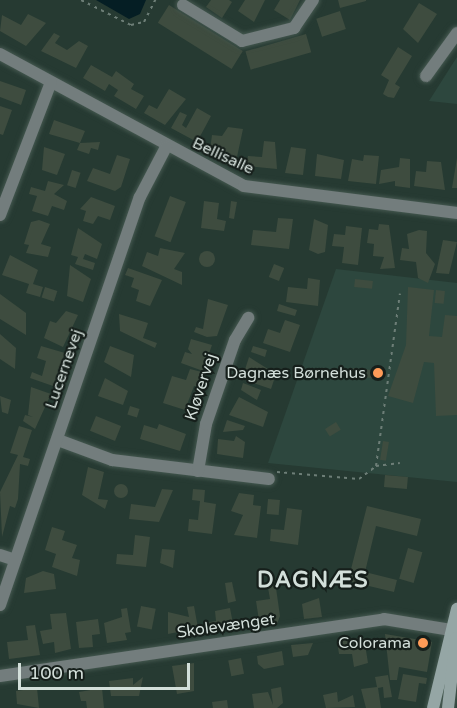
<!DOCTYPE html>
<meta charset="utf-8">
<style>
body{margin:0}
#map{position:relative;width:457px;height:708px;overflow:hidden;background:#263a32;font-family:"Varela Round",sans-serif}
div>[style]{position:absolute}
.built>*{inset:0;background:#2d473e}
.water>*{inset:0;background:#051e24}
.building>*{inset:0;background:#3e4c3f;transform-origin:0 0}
.round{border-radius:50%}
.path>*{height:2px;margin-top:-1px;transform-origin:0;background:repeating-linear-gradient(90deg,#6d7e77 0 3px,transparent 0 7.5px)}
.roads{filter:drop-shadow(0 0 2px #455850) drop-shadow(0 0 2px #455850)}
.street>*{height:12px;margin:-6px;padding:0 6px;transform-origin:6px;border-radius:6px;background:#737d7d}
.secondary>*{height:12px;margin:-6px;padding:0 6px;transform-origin:6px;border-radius:6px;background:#95a6a5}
.dots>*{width:16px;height:16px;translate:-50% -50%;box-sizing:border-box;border:3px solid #161f1b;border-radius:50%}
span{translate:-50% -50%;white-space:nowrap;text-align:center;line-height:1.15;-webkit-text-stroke:4.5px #161f1b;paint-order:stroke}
.street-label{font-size:16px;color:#d3dfda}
.poi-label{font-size:16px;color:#d3dfda}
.right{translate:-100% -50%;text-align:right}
.district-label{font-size:22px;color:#d3dfda;font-weight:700;letter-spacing:1.5px}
.scale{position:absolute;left:18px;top:663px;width:172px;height:27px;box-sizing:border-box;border:3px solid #d3dfda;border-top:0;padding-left:8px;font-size:18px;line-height:21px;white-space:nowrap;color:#d3dfda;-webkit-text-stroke:4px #161f1b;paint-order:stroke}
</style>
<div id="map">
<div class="built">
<i style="clip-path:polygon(457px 57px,457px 104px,429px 101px)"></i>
<i style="clip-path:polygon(336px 269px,457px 283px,457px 482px,268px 463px)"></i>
</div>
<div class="water">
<i style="clip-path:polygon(96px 0,146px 0,140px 14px,129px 19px)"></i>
</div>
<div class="building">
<i style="clip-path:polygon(211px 0,229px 0,232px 2px,222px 18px,206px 7px)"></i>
<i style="clip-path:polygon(245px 0,265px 0,254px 22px,238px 11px)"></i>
<i style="clip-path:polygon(280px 0,300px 0,290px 20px,274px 10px)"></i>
<i style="clip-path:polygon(338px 0,366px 0,366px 1px,340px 8px)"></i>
<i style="clip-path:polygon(419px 3px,437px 14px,418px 43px,403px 29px)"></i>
<i style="left:169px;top:5px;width:87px;height:21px;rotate:32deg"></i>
<i style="left:340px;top:11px;width:19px;height:25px;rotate:72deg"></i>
<i style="clip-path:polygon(28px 14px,46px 23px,26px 46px,0 31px,2px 15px,21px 25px)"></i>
<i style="clip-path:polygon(54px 33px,60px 36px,55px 43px,67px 50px,79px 41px,88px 46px,76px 68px,41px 51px)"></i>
<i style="left:306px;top:34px;width:19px;height:63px;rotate:74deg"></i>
<i style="clip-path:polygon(398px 47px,412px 56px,395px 84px,400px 87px,394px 98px,388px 97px,383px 94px,389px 80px,381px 75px)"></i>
<i style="clip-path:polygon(91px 65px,112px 77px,116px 71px,134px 84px,131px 89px,144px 96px,136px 109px,114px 96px,118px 90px,109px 84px,105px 91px,83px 78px)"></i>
<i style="clip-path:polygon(0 81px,26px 90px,21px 105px,0 97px)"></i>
<i style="clip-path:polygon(169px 89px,186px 99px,165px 125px,144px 113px,149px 105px,157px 109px)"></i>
<i style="clip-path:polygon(0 106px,12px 110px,3px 135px,0 134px)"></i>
<i style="clip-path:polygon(197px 108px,211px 116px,197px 142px,171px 128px,180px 112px,187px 115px,182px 125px,186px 128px)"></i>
<i style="clip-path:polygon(54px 120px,85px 131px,80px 143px,100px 142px,98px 150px,91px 148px,89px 154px,77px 150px,80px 143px,49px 134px)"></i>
<i style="clip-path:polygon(228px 127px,243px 129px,237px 157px,210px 150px,212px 135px,222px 136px)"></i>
<i style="clip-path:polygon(264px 141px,275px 142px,277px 169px,246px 166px,248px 156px,262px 157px)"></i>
<i style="clip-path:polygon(44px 147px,65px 154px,57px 175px,42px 170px)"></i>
<i style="clip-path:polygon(291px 147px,306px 149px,303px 175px,285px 173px)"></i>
<i style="clip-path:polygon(317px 154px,344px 160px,341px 179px,315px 176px)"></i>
<i style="clip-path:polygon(117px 155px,130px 159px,121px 187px,115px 191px,87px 181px,93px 168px,110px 174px)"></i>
<i style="clip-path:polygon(364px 155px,379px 156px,376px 184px,348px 181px,352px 159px,363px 161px)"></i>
<i style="clip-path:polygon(400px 158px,410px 159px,410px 188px,395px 186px,395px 181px,379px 184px,381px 170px,399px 167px)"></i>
<i style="clip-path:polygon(457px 158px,457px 188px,452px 188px)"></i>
<i style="clip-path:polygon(427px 161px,441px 162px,445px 190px,414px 186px,416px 171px,426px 172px)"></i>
<i style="left:72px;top:170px;width:9px;height:16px;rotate:18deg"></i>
<i style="clip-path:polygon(48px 181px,64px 185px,54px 194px,67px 201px,64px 210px,52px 206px,48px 216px,32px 211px,37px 196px,29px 194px,31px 187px,45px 191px)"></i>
<i style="left:170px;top:196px;width:17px;height:43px;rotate:21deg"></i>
<i style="clip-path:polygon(91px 197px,115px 206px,110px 220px,98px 216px,93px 224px,83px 221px,86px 211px,80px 209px)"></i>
<i style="clip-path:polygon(204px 201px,219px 203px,217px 219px,226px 221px,224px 231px,201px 228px)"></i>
<i style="clip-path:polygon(231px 201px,237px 202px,234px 219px,229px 218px)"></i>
<i style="clip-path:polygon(278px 218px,293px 219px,289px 249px,251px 245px,253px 230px,276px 232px)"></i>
<i style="clip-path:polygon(314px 219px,328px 225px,325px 252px,318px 254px,309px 250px)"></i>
<i style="clip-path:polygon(39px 220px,50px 224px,41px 244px,51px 247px,48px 257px,26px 253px,29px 245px,24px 244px,31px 222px)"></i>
<i style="clip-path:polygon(379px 224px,389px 225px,395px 268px,380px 269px,384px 257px,373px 256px,374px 244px,367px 243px,369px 229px,378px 230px)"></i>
<i style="clip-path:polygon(346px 226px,362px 228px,358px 265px,342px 263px,344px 247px,332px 246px,334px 234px,345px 235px)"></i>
<i style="clip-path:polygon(78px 228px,102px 244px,97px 259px,85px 254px,83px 259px,95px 263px,93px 270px,75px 264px,78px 257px,71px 255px)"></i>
<i style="clip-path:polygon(419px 230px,427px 231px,426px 253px,435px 264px,428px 283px,418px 278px,416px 262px,400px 260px,402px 248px,409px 249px,407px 234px)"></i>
<i style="clip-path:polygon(443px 240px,457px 242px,449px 274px,436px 273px)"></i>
<i style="clip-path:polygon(160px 248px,185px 253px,174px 269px,182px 272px,182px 285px,142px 266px,147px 252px,158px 256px)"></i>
<i class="round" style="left:199px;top:251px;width:16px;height:16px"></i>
<i style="clip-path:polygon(10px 255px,38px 270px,33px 284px,43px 287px,40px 297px,26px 293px,29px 284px,2px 275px)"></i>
<i style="left:274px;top:264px;width:11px;height:14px;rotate:22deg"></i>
<i style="clip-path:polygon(70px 265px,91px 279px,83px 302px,67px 296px)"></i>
<i style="clip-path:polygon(128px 268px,162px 280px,150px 306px,136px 301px,139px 290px,131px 287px,134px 278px,125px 275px)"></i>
<i style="clip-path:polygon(308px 278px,320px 280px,318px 306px,286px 302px,288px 287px,307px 289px)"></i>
<i style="left:355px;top:279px;width:18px;height:8px;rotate:6deg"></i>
<i style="left:45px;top:287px;width:13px;height:11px;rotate:18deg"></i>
<i style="clip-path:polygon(408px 287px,434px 290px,429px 336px,442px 337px,445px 315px,457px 316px,457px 415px,436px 416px,434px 363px,424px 362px,413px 403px,388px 396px,406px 345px)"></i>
<i style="left:436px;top:290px;width:9px;height:13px;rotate:6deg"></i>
<i style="clip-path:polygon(0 294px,26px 313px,26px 335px,0 319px)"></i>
<i style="clip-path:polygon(208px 299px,228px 305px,217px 336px,207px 337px,194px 332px,196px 327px,203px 329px)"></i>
<i style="clip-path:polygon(279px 304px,297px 310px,295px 316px,277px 311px)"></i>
<i style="clip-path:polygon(66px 311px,78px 315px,63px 347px,44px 338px,50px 321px,56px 323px)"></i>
<i style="clip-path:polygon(119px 314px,148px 323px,143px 338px,157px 343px,155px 348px,120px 331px)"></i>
<i style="clip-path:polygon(285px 320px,300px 325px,290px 352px,263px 343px,268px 329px,280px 333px)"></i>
<i style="clip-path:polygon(0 334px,16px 348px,15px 369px,0 359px)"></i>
<i style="clip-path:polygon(191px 339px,212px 345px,203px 371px,181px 363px,185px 352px,192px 354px,188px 349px)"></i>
<i style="clip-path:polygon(41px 346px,65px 353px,53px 386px,30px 378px,32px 372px,42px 376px,46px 361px,37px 358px)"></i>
<i style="clip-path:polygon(110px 346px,134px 355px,131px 377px,104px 362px)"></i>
<i style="clip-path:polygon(253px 346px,267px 350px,265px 357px,251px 352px)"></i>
<i style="clip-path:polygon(249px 357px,276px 374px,271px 389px,242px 379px)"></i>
<i style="left:353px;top:368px;width:28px;height:8px;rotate:6deg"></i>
<i style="clip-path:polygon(190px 369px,206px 373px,201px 388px,194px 386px,185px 410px,163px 403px,172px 376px,186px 380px)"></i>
<i style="clip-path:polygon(105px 378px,128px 391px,123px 405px,98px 396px)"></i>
<i style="clip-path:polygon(243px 383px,261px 390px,257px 400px,241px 390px)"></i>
<i style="clip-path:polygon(31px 387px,51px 394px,35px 429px,23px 421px,25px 415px,33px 417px,28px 415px)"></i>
<i style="clip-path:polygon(0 396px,11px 400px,8px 414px,2px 412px)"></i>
<i style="clip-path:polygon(239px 397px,268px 412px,263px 427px,229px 415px)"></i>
<i style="left:130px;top:406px;width:10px;height:9px;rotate:17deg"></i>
<i style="left:96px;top:416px;width:27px;height:16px;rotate:22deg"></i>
<i style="clip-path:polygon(227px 420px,245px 426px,243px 430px,223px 432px)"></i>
<i style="left:336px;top:422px;width:9px;height:13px;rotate:58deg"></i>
<i style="clip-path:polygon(159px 424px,186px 434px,180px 451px,140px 439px,144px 425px,157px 429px)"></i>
<i style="clip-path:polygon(19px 426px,32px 430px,23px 457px,30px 459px,28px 466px,20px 464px,18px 499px,15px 508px,10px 506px,2px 537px,0 492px,18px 455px,10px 453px)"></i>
<i style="clip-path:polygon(236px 436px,245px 442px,243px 458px,217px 454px,218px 439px,234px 441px)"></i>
<i style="left:383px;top:441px;width:6px;height:19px;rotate:9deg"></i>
<i style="clip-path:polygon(88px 467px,104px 472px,98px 499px,108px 500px,105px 509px,82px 495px)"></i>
<i style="left:385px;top:475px;width:23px;height:12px;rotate:5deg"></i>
<i class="round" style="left:114px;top:484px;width:14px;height:14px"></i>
<i style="clip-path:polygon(162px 489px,173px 490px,159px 522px,129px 519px,131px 504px,155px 507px)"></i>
<i style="clip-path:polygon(193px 489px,205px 490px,204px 502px,216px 504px,212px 534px,188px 531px,189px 519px,198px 520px,200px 501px,192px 500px)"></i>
<i style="clip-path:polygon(239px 493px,254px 495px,253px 505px,261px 506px,257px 538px,234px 535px,243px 515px,231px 511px)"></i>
<i style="left:268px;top:499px;width:12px;height:15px;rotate:5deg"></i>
<i style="clip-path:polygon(367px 506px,421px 519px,417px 536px,376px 526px,365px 572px,397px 580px,394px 592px,348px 581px)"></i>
<i style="clip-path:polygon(287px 508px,302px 510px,298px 545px,270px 541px,271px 529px,284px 530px)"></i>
<i style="clip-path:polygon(52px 527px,65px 531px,62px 540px,77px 545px,72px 558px,80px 560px,77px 576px,52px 567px,56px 554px,45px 550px)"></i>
<i style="clip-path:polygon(135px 535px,150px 537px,146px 567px,116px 564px,117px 554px,133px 555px)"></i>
<i style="left:408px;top:548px;width:15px;height:32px;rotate:16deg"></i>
<i style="clip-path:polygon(162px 549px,175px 550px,173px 568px,160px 563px)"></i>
<i style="clip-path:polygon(43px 571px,54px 574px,56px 589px,24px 593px,26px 578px)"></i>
<i style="clip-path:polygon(275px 581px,280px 616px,277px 624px,260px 627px,256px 601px,270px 599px,267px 582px)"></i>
<i style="clip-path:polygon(232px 582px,236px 601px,228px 603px,225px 583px)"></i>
<i style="clip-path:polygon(319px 598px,322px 617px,304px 619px,302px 604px)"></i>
<i style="left:141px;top:606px;width:15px;height:21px;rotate:11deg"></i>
<i style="clip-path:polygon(194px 606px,198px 628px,168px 634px,168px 612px,189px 617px,187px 607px)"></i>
<i style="clip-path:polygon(127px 608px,131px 632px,125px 633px,127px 640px,107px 643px,104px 623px,122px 617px,121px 609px)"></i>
<i style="clip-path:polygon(230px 608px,234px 629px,206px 634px,204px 623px,216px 621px,215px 611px)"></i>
<i style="clip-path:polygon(66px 613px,71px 649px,55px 653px,54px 642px,43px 644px,40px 631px,52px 629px,50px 614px)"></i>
<i style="clip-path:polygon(98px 619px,100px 634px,92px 635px,93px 647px,79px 648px,76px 622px)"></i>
<i style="clip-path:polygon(35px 625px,40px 655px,9px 659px,7px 642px,28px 640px,26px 626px)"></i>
<i style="clip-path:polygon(385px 634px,432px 642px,427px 672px,399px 667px,397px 680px,390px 680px)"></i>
<i style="clip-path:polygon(364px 638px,368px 663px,354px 667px,352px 654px,339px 654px,337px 641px)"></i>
<i style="clip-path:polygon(313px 643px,308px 655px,293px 657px,291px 645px)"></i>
<i style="clip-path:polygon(282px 651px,284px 665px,264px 669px,258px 664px,257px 656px)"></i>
<i style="left:241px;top:658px;width:16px;height:13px;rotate:79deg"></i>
<i style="clip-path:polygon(194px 663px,194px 691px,177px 694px,172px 666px)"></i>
<i style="clip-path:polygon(403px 674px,427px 678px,426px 684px,419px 683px,416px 702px,398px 699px)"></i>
<i style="clip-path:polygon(388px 675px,392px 697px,384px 698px,383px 687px,378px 688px,381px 708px,366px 708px,361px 689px,377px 687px,375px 677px)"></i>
<i style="clip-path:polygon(143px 677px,139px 696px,111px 696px,109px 681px,133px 678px,133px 685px)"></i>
<i style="clip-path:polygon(281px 687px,283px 703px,277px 708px,254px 708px,252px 694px,268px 692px,273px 705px,271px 689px)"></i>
<i style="clip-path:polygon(37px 688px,39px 708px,17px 704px,16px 691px)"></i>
<i style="clip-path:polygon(102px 688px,104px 708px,87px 708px,86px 701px,81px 701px,79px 692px)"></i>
<i style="clip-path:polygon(337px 692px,338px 702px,353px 695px,355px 707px,326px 708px,323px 695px)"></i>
<i style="clip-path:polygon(227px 700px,228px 708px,213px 708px,212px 702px)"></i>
</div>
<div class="path">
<i style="left:81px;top:0;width:56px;rotate:26.6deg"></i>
<i style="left:131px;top:25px;width:13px;rotate:-13deg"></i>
<i style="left:144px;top:22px;width:25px;rotate:-63deg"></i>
<i style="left:376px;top:466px;width:174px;rotate:-82.1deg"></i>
<i style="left:277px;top:472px;width:82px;rotate:4.9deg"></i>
<i style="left:359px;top:479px;width:21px;rotate:-37deg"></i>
<i style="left:376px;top:466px;width:24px;rotate:-7deg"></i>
</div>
<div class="roads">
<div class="street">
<i style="left:183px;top:5px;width:69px;rotate:31.4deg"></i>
<i style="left:242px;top:41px;width:54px;rotate:-14deg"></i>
<i style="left:294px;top:28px;width:34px;rotate:-56deg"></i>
<i style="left:0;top:54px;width:277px;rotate:28.4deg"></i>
<i style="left:244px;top:186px;width:215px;rotate:7.2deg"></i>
<i style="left:426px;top:76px;width:53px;rotate:-54.2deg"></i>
<i style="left:0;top:215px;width:142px;rotate:-69deg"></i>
<i style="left:58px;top:440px;width:58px;rotate:20.3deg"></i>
<i style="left:112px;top:460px;width:158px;rotate:6.9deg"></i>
<i style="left:198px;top:471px;width:48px;rotate:-80.3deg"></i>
<i style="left:206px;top:424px;width:89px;rotate:-71deg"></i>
<i style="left:235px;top:340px;width:26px;rotate:-59deg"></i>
<i style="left:0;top:555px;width:16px;rotate:18deg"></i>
<i style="left:0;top:605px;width:431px;rotate:-71.1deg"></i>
<i style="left:140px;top:197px;width:56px;rotate:-62.5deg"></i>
<i style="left:0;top:676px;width:388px;rotate:-8.4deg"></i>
<i style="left:384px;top:619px;width:74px;rotate:9.3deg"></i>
</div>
<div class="secondary">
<i style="left:433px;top:708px;width:102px;rotate:-76.4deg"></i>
<i style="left:448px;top:708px;width:70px;rotate:-83.5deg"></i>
</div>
</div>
<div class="dots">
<i style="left:378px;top:373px;background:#fe9b58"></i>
<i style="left:423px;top:643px;background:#fe9b58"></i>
</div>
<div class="street-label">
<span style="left:223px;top:156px;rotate:25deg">Bellisalle</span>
<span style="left:64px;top:369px;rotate:-71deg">Lucernevej</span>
<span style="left:201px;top:387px;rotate:-72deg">Kløvervej</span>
<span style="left:226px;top:626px;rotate:-8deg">Skolevænget</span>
</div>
<div class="poi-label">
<span class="right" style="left:366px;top:373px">Dagnæs Børnehus</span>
<span class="right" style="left:411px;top:643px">Colorama</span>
</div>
<div class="district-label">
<span style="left:313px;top:581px">DAGNÆS</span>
</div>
<div class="scale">100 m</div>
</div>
